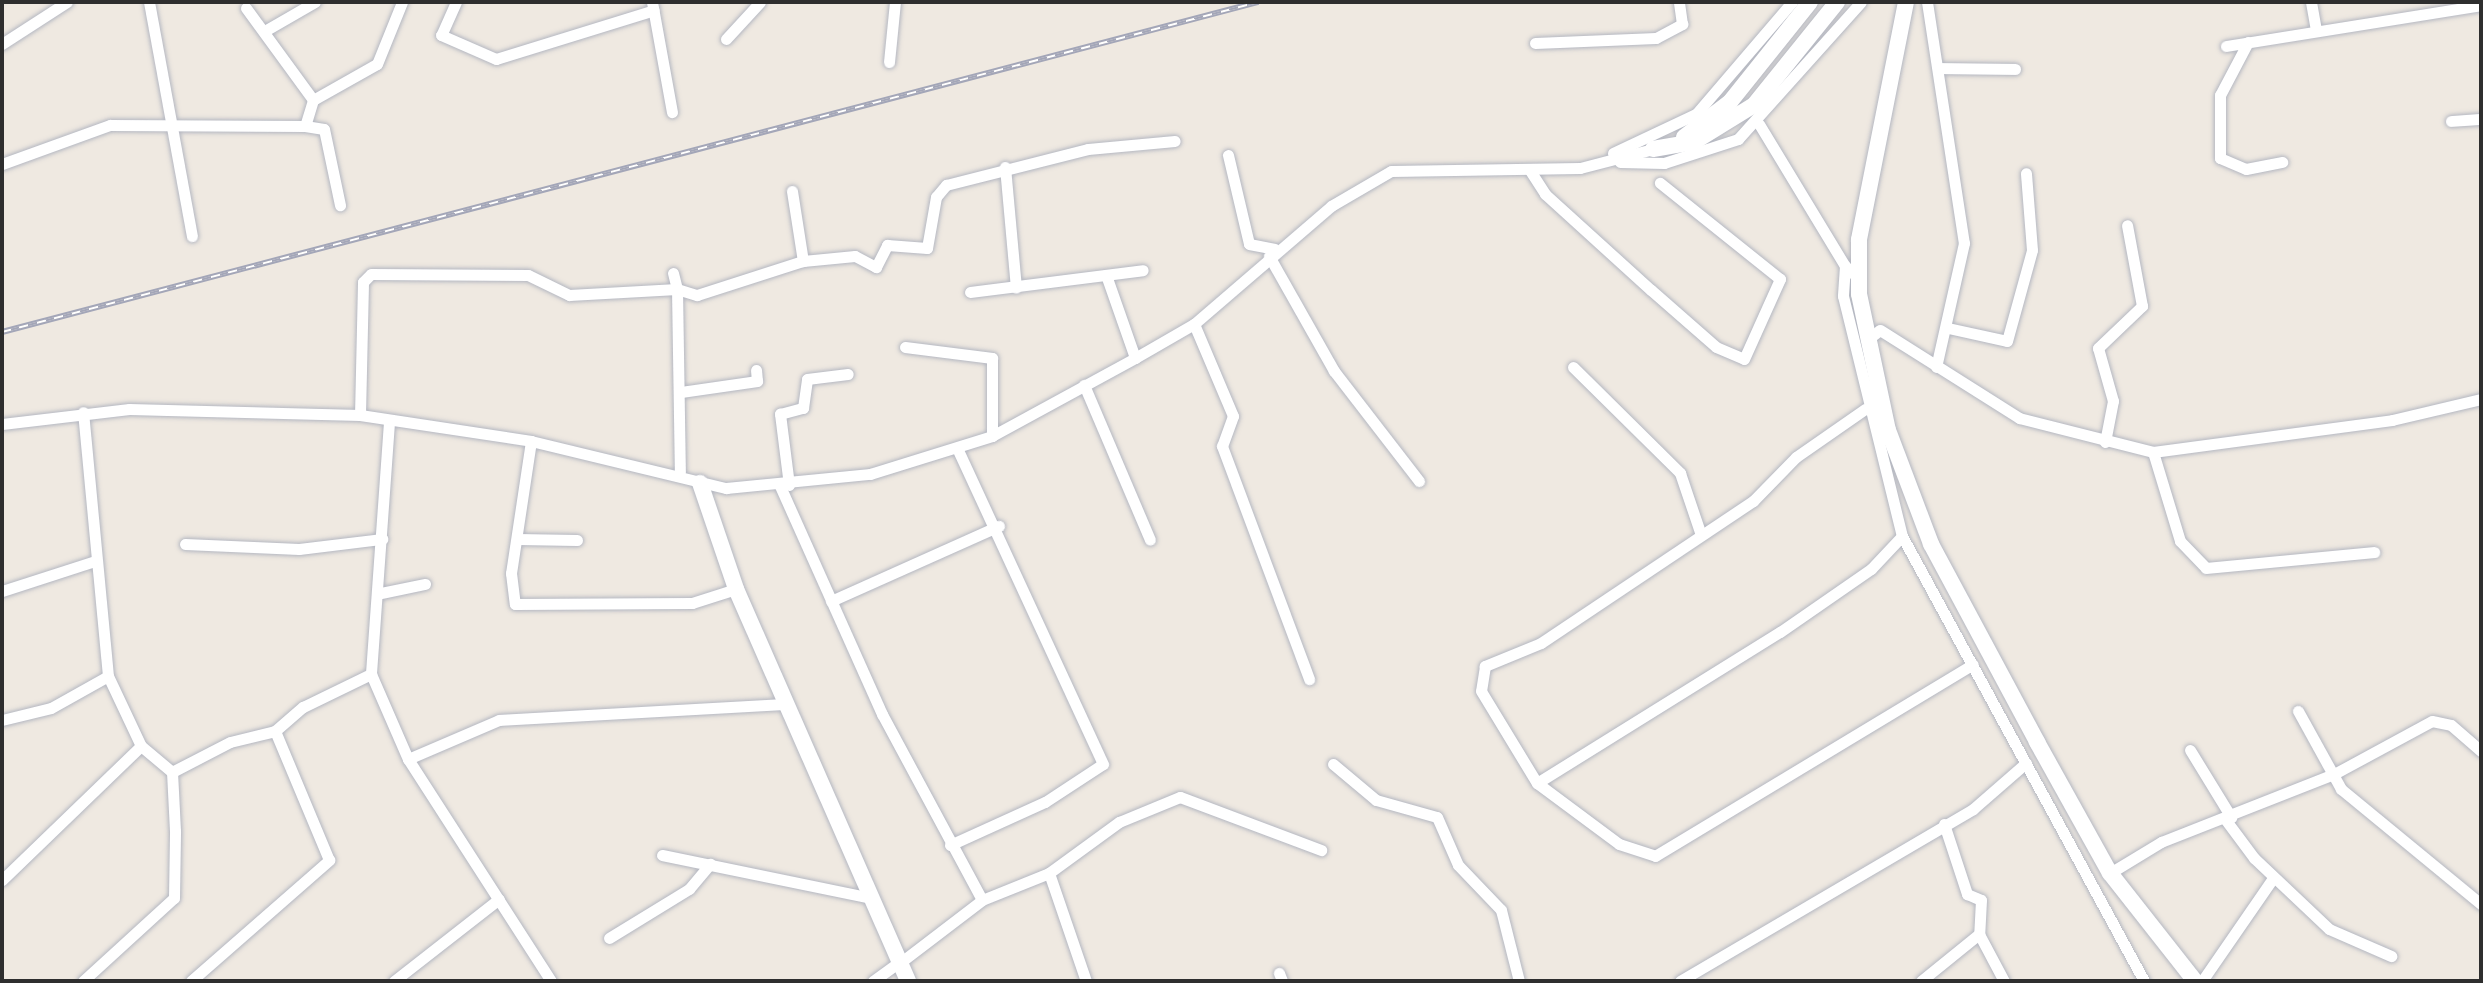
<!DOCTYPE html>
<style>
body{margin:0}
#map{position:relative;width:2483px;height:983px;overflow:hidden;background:#efe9e1;font-family:Karla,sans-serif}
div>[style]{position:absolute}
.roads{filter:drop-shadow(0 0 2px #b4b7c1) drop-shadow(0 0 2px #b4b7c1)}
.street>*{height:11px;margin:-5.5px;padding:0 5.5px;transform-origin:5.5px;border-radius:5.5px;background:#fff}
.secondary>*{height:16px;margin:-8px;padding:0 8px;transform-origin:8px;border-radius:8px;background:#fff}
.rail>*{height:6px;margin-top:-3px;transform-origin:0;background:repeating-linear-gradient(90deg,#fff 0 9px,#a3a6b8 0 18px);box-sizing:border-box;border-block:2px solid #a3a6b8}
span{translate:-50% -50%;white-space:nowrap;text-align:center;line-height:1.15;-webkit-text-stroke:7px #fff;paint-order:stroke}
.frame{position:absolute;inset:0;border:4px solid #2e2e2e;pointer-events:none}
</style>
<div id="map">
<div class="roads">
<div class="street">
<i style="left:149px;top:2px;width:238px;rotate:79.6deg"></i>
<i style="left:456px;top:2px;width:36px;rotate:114deg"></i>
<i style="left:441px;top:35px;width:60px;rotate:23.6deg"></i>
<i style="left:496px;top:59px;width:165px;rotate:-17.2deg"></i>
<i style="left:652px;top:2px;width:112px;rotate:79.7deg"></i>
<i style="left:1927px;top:2px;width:244px;rotate:81.3deg"></i>
<i style="left:1964px;top:243px;width:127px;rotate:102.7deg"></i>
<i style="left:2311px;top:2px;width:29px;rotate:80deg"></i>
<i style="left:246px;top:8px;width:114px;rotate:53.9deg"></i>
<i style="left:313px;top:100px;width:27px;rotate:107deg"></i>
<i style="left:305px;top:126px;width:19px;rotate:9deg"></i>
<i style="left:324px;top:129px;width:78px;rotate:78.1deg"></i>
<i style="left:268px;top:29px;width:54px;rotate:-29.9deg"></i>
<i style="left:726px;top:39px;width:50px;rotate:-47.4deg"></i>
<i style="left:2248px;top:42px;width:60px;rotate:117.8deg"></i>
<i style="left:2220px;top:95px;width:63px;rotate:90deg"></i>
<i style="left:2220px;top:158px;width:28px;rotate:23deg"></i>
<i style="left:2246px;top:169px;width:37px;rotate:-11deg"></i>
<i style="left:1535px;top:43px;width:121px;rotate:-2.4deg"></i>
<i style="left:1656px;top:38px;width:30px;rotate:-28deg"></i>
<i style="left:1682px;top:24px;width:22px;rotate:-98deg"></i>
<i style="left:2px;top:44px;width:77px;rotate:-32.9deg"></i>
<i style="left:2226px;top:46px;width:258px;rotate:-9.1deg"></i>
<i style="left:889px;top:62px;width:60px;rotate:-84.3deg"></i>
<i style="left:1938px;top:68px;width:77px;rotate:0.7deg"></i>
<i style="left:313px;top:100px;width:73px;rotate:-29.4deg"></i>
<i style="left:377px;top:64px;width:67px;rotate:-68deg"></i>
<i style="left:2451px;top:121px;width:30px;rotate:-4deg"></i>
<i style="left:1759px;top:124px;width:166px;rotate:58.8deg"></i>
<i style="left:1613px;top:153px;width:92px;rotate:-25.2deg"></i>
<i style="left:1696px;top:114px;width:148px;rotate:-49.4deg"></i>
<i style="left:1228px;top:155px;width:91px;rotate:76.7deg"></i>
<i style="left:1249px;top:244px;width:26px;rotate:11deg"></i>
<i style="left:1620px;top:162px;width:44px;rotate:1.3deg"></i>
<i style="left:1664px;top:163px;width:78px;rotate:-18deg"></i>
<i style="left:1738px;top:139px;width:184px;rotate:-48.1deg"></i>
<i style="left:2px;top:164px;width:115px;rotate:-19.9deg"></i>
<i style="left:110px;top:125px;width:195px;rotate:0.3deg"></i>
<i style="left:1005px;top:167px;width:121px;rotate:84.8deg"></i>
<i style="left:1529px;top:169px;width:30px;rotate:57deg"></i>
<i style="left:1545px;top:194px;width:143px;rotate:42.2deg"></i>
<i style="left:1651px;top:290px;width:86px;rotate:41.2deg"></i>
<i style="left:1716px;top:347px;width:30px;rotate:23deg"></i>
<i style="left:1744px;top:359px;width:88px;rotate:-65.8deg"></i>
<i style="left:1780px;top:279px;width:154px;rotate:-141.3deg"></i>
<i style="left:792px;top:191px;width:71px;rotate:81.1deg"></i>
<i style="left:1269px;top:256px;width:132px;rotate:60.5deg"></i>
<i style="left:1334px;top:371px;width:139px;rotate:52.3deg"></i>
<i style="left:673px;top:273px;width:16px;rotate:76deg"></i>
<i style="left:677px;top:289px;width:21px;rotate:17deg"></i>
<i style="left:697px;top:295px;width:111px;rotate:-17.8deg"></i>
<i style="left:803px;top:261px;width:52px;rotate:-5.5deg"></i>
<i style="left:855px;top:256px;width:24px;rotate:28deg"></i>
<i style="left:876px;top:267px;width:25px;rotate:-63deg"></i>
<i style="left:887px;top:245px;width:40px;rotate:4.3deg"></i>
<i style="left:927px;top:248px;width:52px;rotate:-80deg"></i>
<i style="left:936px;top:197px;width:16px;rotate:-50deg"></i>
<i style="left:946px;top:185px;width:146px;rotate:-14.2deg"></i>
<i style="left:1088px;top:149px;width:87px;rotate:-5.3deg"></i>
<i style="left:1106px;top:275px;width:88px;rotate:70.7deg"></i>
<i style="left:1858px;top:278px;width:18px;rotate:-137deg"></i>
<i style="left:1845px;top:266px;width:30px;rotate:94deg"></i>
<i style="left:1843px;top:296px;width:247px;rotate:76.2deg"></i>
<i style="left:1902px;top:536px;width:507px;rotate:61.46deg"></i>
<i style="left:970px;top:292px;width:174px;rotate:-7.2deg"></i>
<i style="left:1194px;top:324px;width:100px;rotate:67deg"></i>
<i style="left:1233px;top:416px;width:32px;rotate:110deg"></i>
<i style="left:1222px;top:446px;width:249px;rotate:69.5deg"></i>
<i style="left:1948px;top:328px;width:60px;rotate:12.4deg"></i>
<i style="left:2007px;top:341px;width:94px;rotate:-74.6deg"></i>
<i style="left:2032px;top:250px;width:77px;rotate:-94.5deg"></i>
<i style="left:1867px;top:340px;width:16px;rotate:-38deg"></i>
<i style="left:1880px;top:330px;width:165px;rotate:32.3deg"></i>
<i style="left:2019px;top:418px;width:138px;rotate:14.2deg"></i>
<i style="left:2153px;top:452px;width:241px;rotate:-7.6deg"></i>
<i style="left:2392px;top:420px;width:91px;rotate:-13.3deg"></i>
<i style="left:905px;top:347px;width:88px;rotate:7.2deg"></i>
<i style="left:992px;top:358px;width:78px;rotate:90deg"></i>
<i style="left:1573px;top:367px;width:151px;rotate:44.7deg"></i>
<i style="left:1680px;top:473px;width:62px;rotate:71.3deg"></i>
<i style="left:1084px;top:385px;width:168px;rotate:66.9deg"></i>
<i style="left:681px;top:392px;width:77px;rotate:-8.2deg"></i>
<i style="left:757px;top:381px;width:11px;rotate:-95deg"></i>
<i style="left:1865px;top:409px;width:84px;rotate:145.2deg"></i>
<i style="left:1796px;top:457px;width:62px;rotate:134.3deg"></i>
<i style="left:1753px;top:501px;width:255px;rotate:146.2deg"></i>
<i style="left:1541px;top:643px;width:61px;rotate:157.7deg"></i>
<i style="left:1485px;top:666px;width:25px;rotate:99deg"></i>
<i style="left:1481px;top:691px;width:108px;rotate:58.7deg"></i>
<i style="left:1537px;top:783px;width:102px;rotate:36.6deg"></i>
<i style="left:1619px;top:844px;width:38px;rotate:18deg"></i>
<i style="left:1655px;top:856px;width:371px;rotate:-31.1deg"></i>
<i style="left:360px;top:415px;width:133px;rotate:-88.7deg"></i>
<i style="left:363px;top:282px;width:11px;rotate:-45deg"></i>
<i style="left:371px;top:274px;width:157px;rotate:0.4deg"></i>
<i style="left:528px;top:275px;width:46px;rotate:26deg"></i>
<i style="left:569px;top:295px;width:108px;rotate:-3.2deg"></i>
<i style="left:677px;top:289px;width:183px;rotate:89.1deg"></i>
<i style="left:389px;top:422px;width:253px;rotate:94.1deg"></i>
<i style="left:371px;top:674px;width:93px;rotate:66.5deg"></i>
<i style="left:408px;top:759px;width:264px;rotate:57.2deg"></i>
<i style="left:2px;top:424px;width:128px;rotate:-6.7deg"></i>
<i style="left:129px;top:409px;width:231px;rotate:1.5deg"></i>
<i style="left:360px;top:415px;width:173px;rotate:8.6deg"></i>
<i style="left:531px;top:441px;width:201px;rotate:13.6deg"></i>
<i style="left:726px;top:488px;width:145px;rotate:-5.6deg"></i>
<i style="left:870px;top:474px;width:128px;rotate:-17.3deg"></i>
<i style="left:992px;top:436px;width:163px;rotate:-28.6deg"></i>
<i style="left:1135px;top:358px;width:68px;rotate:-30deg"></i>
<i style="left:1194px;top:324px;width:181px;rotate:-40.7deg"></i>
<i style="left:1331px;top:206px;width:69px;rotate:-30.3deg"></i>
<i style="left:1391px;top:171px;width:189px;rotate:-0.9deg"></i>
<i style="left:1580px;top:168px;width:75px;rotate:-14.6deg"></i>
<i style="left:531px;top:441px;width:134px;rotate:98.6deg"></i>
<i style="left:511px;top:573px;width:31px;rotate:83deg"></i>
<i style="left:515px;top:604px;width:177px;rotate:-0.3deg"></i>
<i style="left:692px;top:603px;width:46px;rotate:-17.7deg"></i>
<i style="left:2105px;top:442px;width:42px;rotate:-79deg"></i>
<i style="left:2113px;top:401px;width:55px;rotate:-105.8deg"></i>
<i style="left:2098px;top:348px;width:61px;rotate:-43.7deg"></i>
<i style="left:2142px;top:306px;width:82px;rotate:-100.5deg"></i>
<i style="left:2153px;top:452px;width:93px;rotate:73.1deg"></i>
<i style="left:2180px;top:541px;width:37px;rotate:46deg"></i>
<i style="left:2206px;top:568px;width:169px;rotate:-5.4deg"></i>
<i style="left:789px;top:485px;width:72px;rotate:-97.2deg"></i>
<i style="left:780px;top:414px;width:24px;rotate:-15deg"></i>
<i style="left:803px;top:408px;width:29px;rotate:-82deg"></i>
<i style="left:807px;top:379px;width:41px;rotate:-7deg"></i>
<i style="left:780px;top:486px;width:250px;rotate:65.9deg"></i>
<i style="left:882px;top:714px;width:211px;rotate:61.7deg"></i>
<i style="left:517px;top:539px;width:60px;rotate:1deg"></i>
<i style="left:185px;top:544px;width:114px;rotate:2.5deg"></i>
<i style="left:299px;top:549px;width:84px;rotate:-6.9deg"></i>
<i style="left:2px;top:591px;width:95px;rotate:-17.9deg"></i>
<i style="left:381px;top:593px;width:45px;rotate:-11.6deg"></i>
<i style="left:831px;top:601px;width:184px;rotate:-24.1deg"></i>
<i style="left:2298px;top:711px;width:89px;rotate:61.1deg"></i>
<i style="left:2341px;top:789px;width:181px;rotate:39.4deg"></i>
<i style="left:2px;top:720px;width:50px;rotate:-13.8deg"></i>
<i style="left:51px;top:708px;width:65px;rotate:-29.3deg"></i>
<i style="left:2190px;top:750px;width:79px;rotate:58.5deg"></i>
<i style="left:408px;top:759px;width:99px;rotate:-23.2deg"></i>
<i style="left:499px;top:720px;width:289px;rotate:-3.2deg"></i>
<i style="left:1333px;top:764px;width:56px;rotate:39.9deg"></i>
<i style="left:1376px;top:800px;width:63px;rotate:15.6deg"></i>
<i style="left:1437px;top:817px;width:52px;rotate:66.4deg"></i>
<i style="left:1458px;top:865px;width:62px;rotate:46.3deg"></i>
<i style="left:1501px;top:910px;width:73px;rotate:75.8deg"></i>
<i style="left:172px;top:772px;width:65px;rotate:-27.3deg"></i>
<i style="left:230px;top:742px;width:46px;rotate:-13.7deg"></i>
<i style="left:275px;top:731px;width:37px;rotate:-41deg"></i>
<i style="left:303px;top:707px;width:76px;rotate:-25.9deg"></i>
<i style="left:1537px;top:783px;width:286px;rotate:-31.9deg"></i>
<i style="left:1780px;top:632px;width:111px;rotate:-34.7deg"></i>
<i style="left:1871px;top:569px;width:45px;rotate:-46.8deg"></i>
<i style="left:2225px;top:819px;width:49px;rotate:53.4deg"></i>
<i style="left:2254px;top:858px;width:103px;rotate:43.4deg"></i>
<i style="left:2329px;top:929px;width:68px;rotate:23.5deg"></i>
<i style="left:1944px;top:824px;width:74px;rotate:71.8deg"></i>
<i style="left:1967px;top:894px;width:15px;rotate:23deg"></i>
<i style="left:1981px;top:900px;width:34px;rotate:93deg"></i>
<i style="left:1979px;top:934px;width:53px;rotate:62deg"></i>
<i style="left:950px;top:845px;width:104px;rotate:-24.4deg"></i>
<i style="left:1045px;top:802px;width:69px;rotate:-33.2deg"></i>
<i style="left:1103px;top:764px;width:346px;rotate:-114.8deg"></i>
<i style="left:662px;top:855px;width:213px;rotate:11.6deg"></i>
<i style="left:1049px;top:873px;width:114px;rotate:71.1deg"></i>
<i style="left:2110px;top:873px;width:60px;rotate:-31.3deg"></i>
<i style="left:2161px;top:842px;width:186px;rotate:-21.5deg"></i>
<i style="left:2334px;top:774px;width:111px;rotate:-28.4deg"></i>
<i style="left:2432px;top:721px;width:19px;rotate:12deg"></i>
<i style="left:2451px;top:725px;width:40px;rotate:41deg"></i>
<i style="left:2px;top:880px;width:193px;rotate:-44deg"></i>
<i style="left:609px;top:938px;width:94px;rotate:-31.5deg"></i>
<i style="left:689px;top:889px;width:33px;rotate:-50deg"></i>
<i style="left:901px;top:962px;width:102px;rotate:-37.4deg"></i>
<i style="left:982px;top:900px;width:72px;rotate:-21.9deg"></i>
<i style="left:1049px;top:873px;width:87px;rotate:-36.1deg"></i>
<i style="left:1119px;top:822px;width:66px;rotate:-22.3deg"></i>
<i style="left:1180px;top:797px;width:151px;rotate:20.6deg"></i>
<i style="left:1279px;top:973px;width:9px;rotate:69deg"></i>
<i style="left:83px;top:981px;width:123px;rotate:-42.4deg"></i>
<i style="left:174px;top:898px;width:67px;rotate:-89.1deg"></i>
<i style="left:175px;top:831px;width:59px;rotate:-92.9deg"></i>
<i style="left:172px;top:772px;width:40px;rotate:-140deg"></i>
<i style="left:141px;top:746px;width:77px;rotate:-115.2deg"></i>
<i style="left:108px;top:676px;width:265px;rotate:-95.4deg"></i>
<i style="left:191px;top:981px;width:184px;rotate:-41.2deg"></i>
<i style="left:329px;top:860px;width:140px;rotate:-112.7deg"></i>
<i style="left:394px;top:981px;width:133px;rotate:-38deg"></i>
<i style="left:873px;top:981px;width:32px;rotate:-36deg"></i>
<i style="left:1680px;top:981px;width:340px;rotate:-30.4deg"></i>
<i style="left:1973px;top:809px;width:70px;rotate:-41deg"></i>
<i style="left:1921px;top:981px;width:75px;rotate:-39deg"></i>
<i style="left:2202px;top:981px;width:125px;rotate:-55.4deg"></i>
</div>
<div class="secondary">
<i style="left:1906px;top:2px;width:243px;rotate:101.2deg"></i>
<i style="left:1859px;top:240px;width:54px;rotate:90deg"></i>
<i style="left:1859px;top:294px;width:139px;rotate:78deg"></i>
<i style="left:1888px;top:430px;width:122px;rotate:69.3deg"></i>
<i style="left:1931px;top:544px;width:225px;rotate:61.8deg"></i>
<i style="left:2037px;top:742px;width:150px;rotate:60.9deg"></i>
<i style="left:2110px;top:873px;width:137px;rotate:51.8deg"></i>
<i style="left:1684px;top:137px;width:58px;rotate:-37.3deg"></i>
<i style="left:1730px;top:102px;width:128px;rotate:-51.3deg"></i>
<i style="left:1653px;top:149px;width:42px;rotate:-9.7deg"></i>
<i style="left:1694px;top:142px;width:70px;rotate:-31.7deg"></i>
<i style="left:1754px;top:105px;width:132px;rotate:-51.1deg"></i>
<i style="left:700px;top:483px;width:112px;rotate:71.2deg"></i>
<i style="left:736px;top:589px;width:428px;rotate:66.3deg"></i>
</div>
</div>
<div class="rail">
<i style="left:2px;top:332px;width:1299px;rotate:-14.72deg"></i>
</div>
<div class="frame"></div>
</div>
